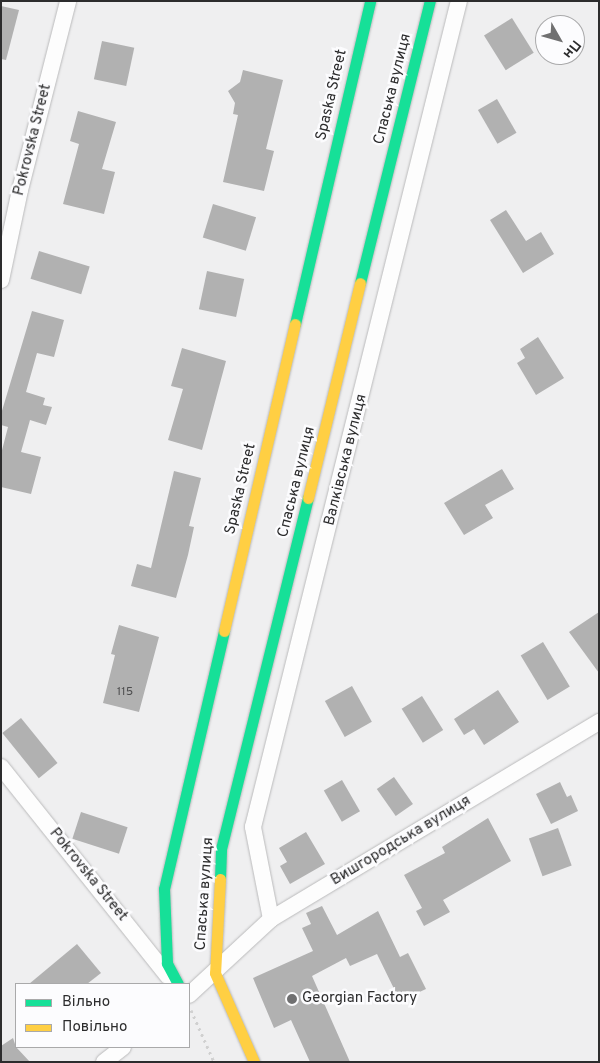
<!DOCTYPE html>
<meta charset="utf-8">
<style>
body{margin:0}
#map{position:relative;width:600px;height:1063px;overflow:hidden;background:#efeff0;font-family:Overpass,sans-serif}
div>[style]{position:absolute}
.building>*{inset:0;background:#b1b1b1;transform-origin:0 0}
.path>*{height:3px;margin-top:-1.5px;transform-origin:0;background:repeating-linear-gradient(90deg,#d0d0d0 0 2.5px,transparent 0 6.5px)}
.roads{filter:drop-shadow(0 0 1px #bababb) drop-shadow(0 0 1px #bababb)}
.street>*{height:16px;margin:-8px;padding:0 8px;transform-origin:8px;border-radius:8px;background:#fdfdfd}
.fast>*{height:11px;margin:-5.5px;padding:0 5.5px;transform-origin:5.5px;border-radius:5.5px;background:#16e098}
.slow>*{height:11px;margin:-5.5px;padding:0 5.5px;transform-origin:5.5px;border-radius:5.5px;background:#ffcf43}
.dots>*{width:14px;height:14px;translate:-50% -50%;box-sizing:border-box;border:2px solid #fcfcfe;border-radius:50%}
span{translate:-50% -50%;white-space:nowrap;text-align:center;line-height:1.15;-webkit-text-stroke:5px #fcfcfe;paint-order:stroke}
.number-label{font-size:12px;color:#4d4d4e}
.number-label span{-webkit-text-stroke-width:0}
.street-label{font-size:15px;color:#2c2c2d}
.poi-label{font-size:15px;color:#2c2c2d}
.left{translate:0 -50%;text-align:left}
.frame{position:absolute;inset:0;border:2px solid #2c2c2d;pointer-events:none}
.legend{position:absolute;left:15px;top:983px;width:175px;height:65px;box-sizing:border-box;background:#fcfcfe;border:1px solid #a9a9aa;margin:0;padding:6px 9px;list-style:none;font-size:15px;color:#2c2c2d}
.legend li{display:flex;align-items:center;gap:10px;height:25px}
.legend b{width:25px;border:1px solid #a9a9aa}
.north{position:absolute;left:535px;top:15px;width:50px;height:50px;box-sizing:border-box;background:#fcfcfe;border:1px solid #a9a9aa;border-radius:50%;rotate:128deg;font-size:14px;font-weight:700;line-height:20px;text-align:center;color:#2c2c2d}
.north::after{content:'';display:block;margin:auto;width:18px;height:22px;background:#707071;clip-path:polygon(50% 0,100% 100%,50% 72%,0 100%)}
</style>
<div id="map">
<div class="building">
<i style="clip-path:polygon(1px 6px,19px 10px,6px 60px,1px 59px)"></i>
<i style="left:512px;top:18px;width:41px;height:33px;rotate:58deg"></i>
<i style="left:102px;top:41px;width:33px;height:39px;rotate:12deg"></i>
<i style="clip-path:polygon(243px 70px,283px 80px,266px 149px,274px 151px,264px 191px,223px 182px,238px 115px,233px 114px,235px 103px,228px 91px,240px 82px)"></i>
<i style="left:497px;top:99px;width:39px;height:22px;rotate:60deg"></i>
<i style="clip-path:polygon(78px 111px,116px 122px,102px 169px,115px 172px,104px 214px,63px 204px,79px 144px,70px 141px)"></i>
<i style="left:213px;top:204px;width:45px;height:35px;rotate:17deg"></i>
<i style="clip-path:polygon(506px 210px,526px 241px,541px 232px,554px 254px,523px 273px,490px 220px)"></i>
<i style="left:39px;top:251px;width:53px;height:29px;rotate:17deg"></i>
<i style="left:207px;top:271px;width:38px;height:39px;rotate:12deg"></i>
<i style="clip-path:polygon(32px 311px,64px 320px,54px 357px,37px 353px,26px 392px,45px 398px,43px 405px,52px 407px,46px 425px,30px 420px,21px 452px,41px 457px,31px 494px,1px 487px,1px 454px,8px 427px,1px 425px,1px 414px)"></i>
<i style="clip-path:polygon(538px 337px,564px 378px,536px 395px,517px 363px,525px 358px,520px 349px)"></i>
<i style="clip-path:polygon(182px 348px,226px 361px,202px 450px,168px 440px,183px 389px,171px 386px)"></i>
<i style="clip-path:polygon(502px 469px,514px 489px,485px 505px,493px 518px,464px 535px,444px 503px)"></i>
<i style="clip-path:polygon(174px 471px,201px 478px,189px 526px,194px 527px,188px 555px,176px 598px,131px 586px,137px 564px,151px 568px)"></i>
<i style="clip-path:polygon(599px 612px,599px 673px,569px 632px)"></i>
<i style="clip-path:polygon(119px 625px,159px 637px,139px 712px,103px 703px,115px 655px,111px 654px)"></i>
<i style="left:543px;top:642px;width:52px;height:26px;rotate:59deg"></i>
<i style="left:352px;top:686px;width:41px;height:31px;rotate:61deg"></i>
<i style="clip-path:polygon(498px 690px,519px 722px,484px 745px,474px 729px,464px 735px,454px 719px)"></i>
<i style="left:422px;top:696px;width:40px;height:24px;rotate:58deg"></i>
<i style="left:21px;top:718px;width:58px;height:24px;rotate:51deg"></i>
<i style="left:394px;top:777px;width:33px;height:21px;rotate:55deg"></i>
<i style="left:342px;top:780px;width:36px;height:21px;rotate:60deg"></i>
<i style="clip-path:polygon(560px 782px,567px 797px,571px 795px,578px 811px,551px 824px,536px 794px)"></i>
<i style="left:81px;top:812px;width:49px;height:28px;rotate:18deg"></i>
<i style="clip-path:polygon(488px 818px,511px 861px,443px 900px,450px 912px,424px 926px,416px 911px,422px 908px,404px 875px,445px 853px,442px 847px)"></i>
<i style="left:558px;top:828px;width:40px;height:31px;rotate:70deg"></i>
<i style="clip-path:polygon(306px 832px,325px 864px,290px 884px,280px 866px,287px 862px,279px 848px)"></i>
<i style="clip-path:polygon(322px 906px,337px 935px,378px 911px,400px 957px,408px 953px,426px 989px,400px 1001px,377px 954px,350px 966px,346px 958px,312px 976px,350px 1062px,310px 1062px,291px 1020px,274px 1028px,253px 978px,313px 951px,302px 928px,311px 924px,306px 913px)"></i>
<i style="clip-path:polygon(77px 944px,101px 973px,87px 984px,29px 984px)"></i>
<i style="clip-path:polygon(13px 1038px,16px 1047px,30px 1062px,1px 1062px,1px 1046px)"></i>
</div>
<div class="path">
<i style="left:191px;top:1010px;width:57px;rotate:66.1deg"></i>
</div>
<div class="roads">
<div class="street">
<i style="left:1px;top:280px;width:92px;rotate:-78.1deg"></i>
<i style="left:20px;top:190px;width:195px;rotate:-75.7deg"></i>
<i style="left:1px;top:767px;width:268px;rotate:51.4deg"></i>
<i style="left:271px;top:919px;width:94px;rotate:-101.1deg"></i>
<i style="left:253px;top:827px;width:851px;rotate:-76deg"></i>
<i style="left:189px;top:995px;width:112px;rotate:-42.8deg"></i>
<i style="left:271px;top:919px;width:383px;rotate:-31deg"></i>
<i style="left:104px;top:1062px;width:24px;rotate:-38deg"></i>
</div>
<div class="fast">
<i style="left:360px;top:283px;width:291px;rotate:-76.1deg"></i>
<i style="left:295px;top:324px;width:332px;rotate:-76.9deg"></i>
<i style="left:220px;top:879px;width:30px;rotate:-88deg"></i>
<i style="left:221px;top:849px;width:362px;rotate:-76.1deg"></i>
<i style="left:178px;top:984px;width:24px;rotate:-118deg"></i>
<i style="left:167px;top:963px;width:74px;rotate:-92.3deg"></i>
<i style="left:164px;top:889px;width:265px;rotate:-76.9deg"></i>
</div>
<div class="slow">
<i style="left:308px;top:498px;width:221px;rotate:-76.4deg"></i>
<i style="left:224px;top:631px;width:315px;rotate:-77deg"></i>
<i style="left:220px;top:879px;width:94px;rotate:93deg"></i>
<i style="left:215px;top:973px;width:97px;rotate:66.3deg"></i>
</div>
</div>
<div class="dots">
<i style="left:292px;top:999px;background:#707071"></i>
</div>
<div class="number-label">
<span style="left:125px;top:693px">115</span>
</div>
<div class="street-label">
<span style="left:393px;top:89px;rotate:-76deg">Спаська вулиця</span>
<span style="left:332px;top:95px;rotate:-77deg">Spaska Street</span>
<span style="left:33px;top:140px;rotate:-76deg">Pokrovska Street</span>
<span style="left:346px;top:460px;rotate:-76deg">Валківська вулиця</span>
<span style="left:297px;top:482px;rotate:-76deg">Спаська вулиця</span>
<span style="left:241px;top:489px;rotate:-77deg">Spaska Street</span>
<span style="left:401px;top:841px;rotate:-31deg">Вишгородська вулиця</span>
<span style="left:88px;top:875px;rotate:51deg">Pokrovska Street</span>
<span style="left:205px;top:894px;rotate:-86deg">Спаська вулиця</span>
</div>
<div class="poi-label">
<span class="left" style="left:302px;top:999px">Georgian Factory</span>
</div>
<div class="frame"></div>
<ul class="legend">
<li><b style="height:6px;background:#16e098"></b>Вільно</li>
<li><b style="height:6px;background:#ffcf43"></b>Повільно</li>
</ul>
<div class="north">Пн</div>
</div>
